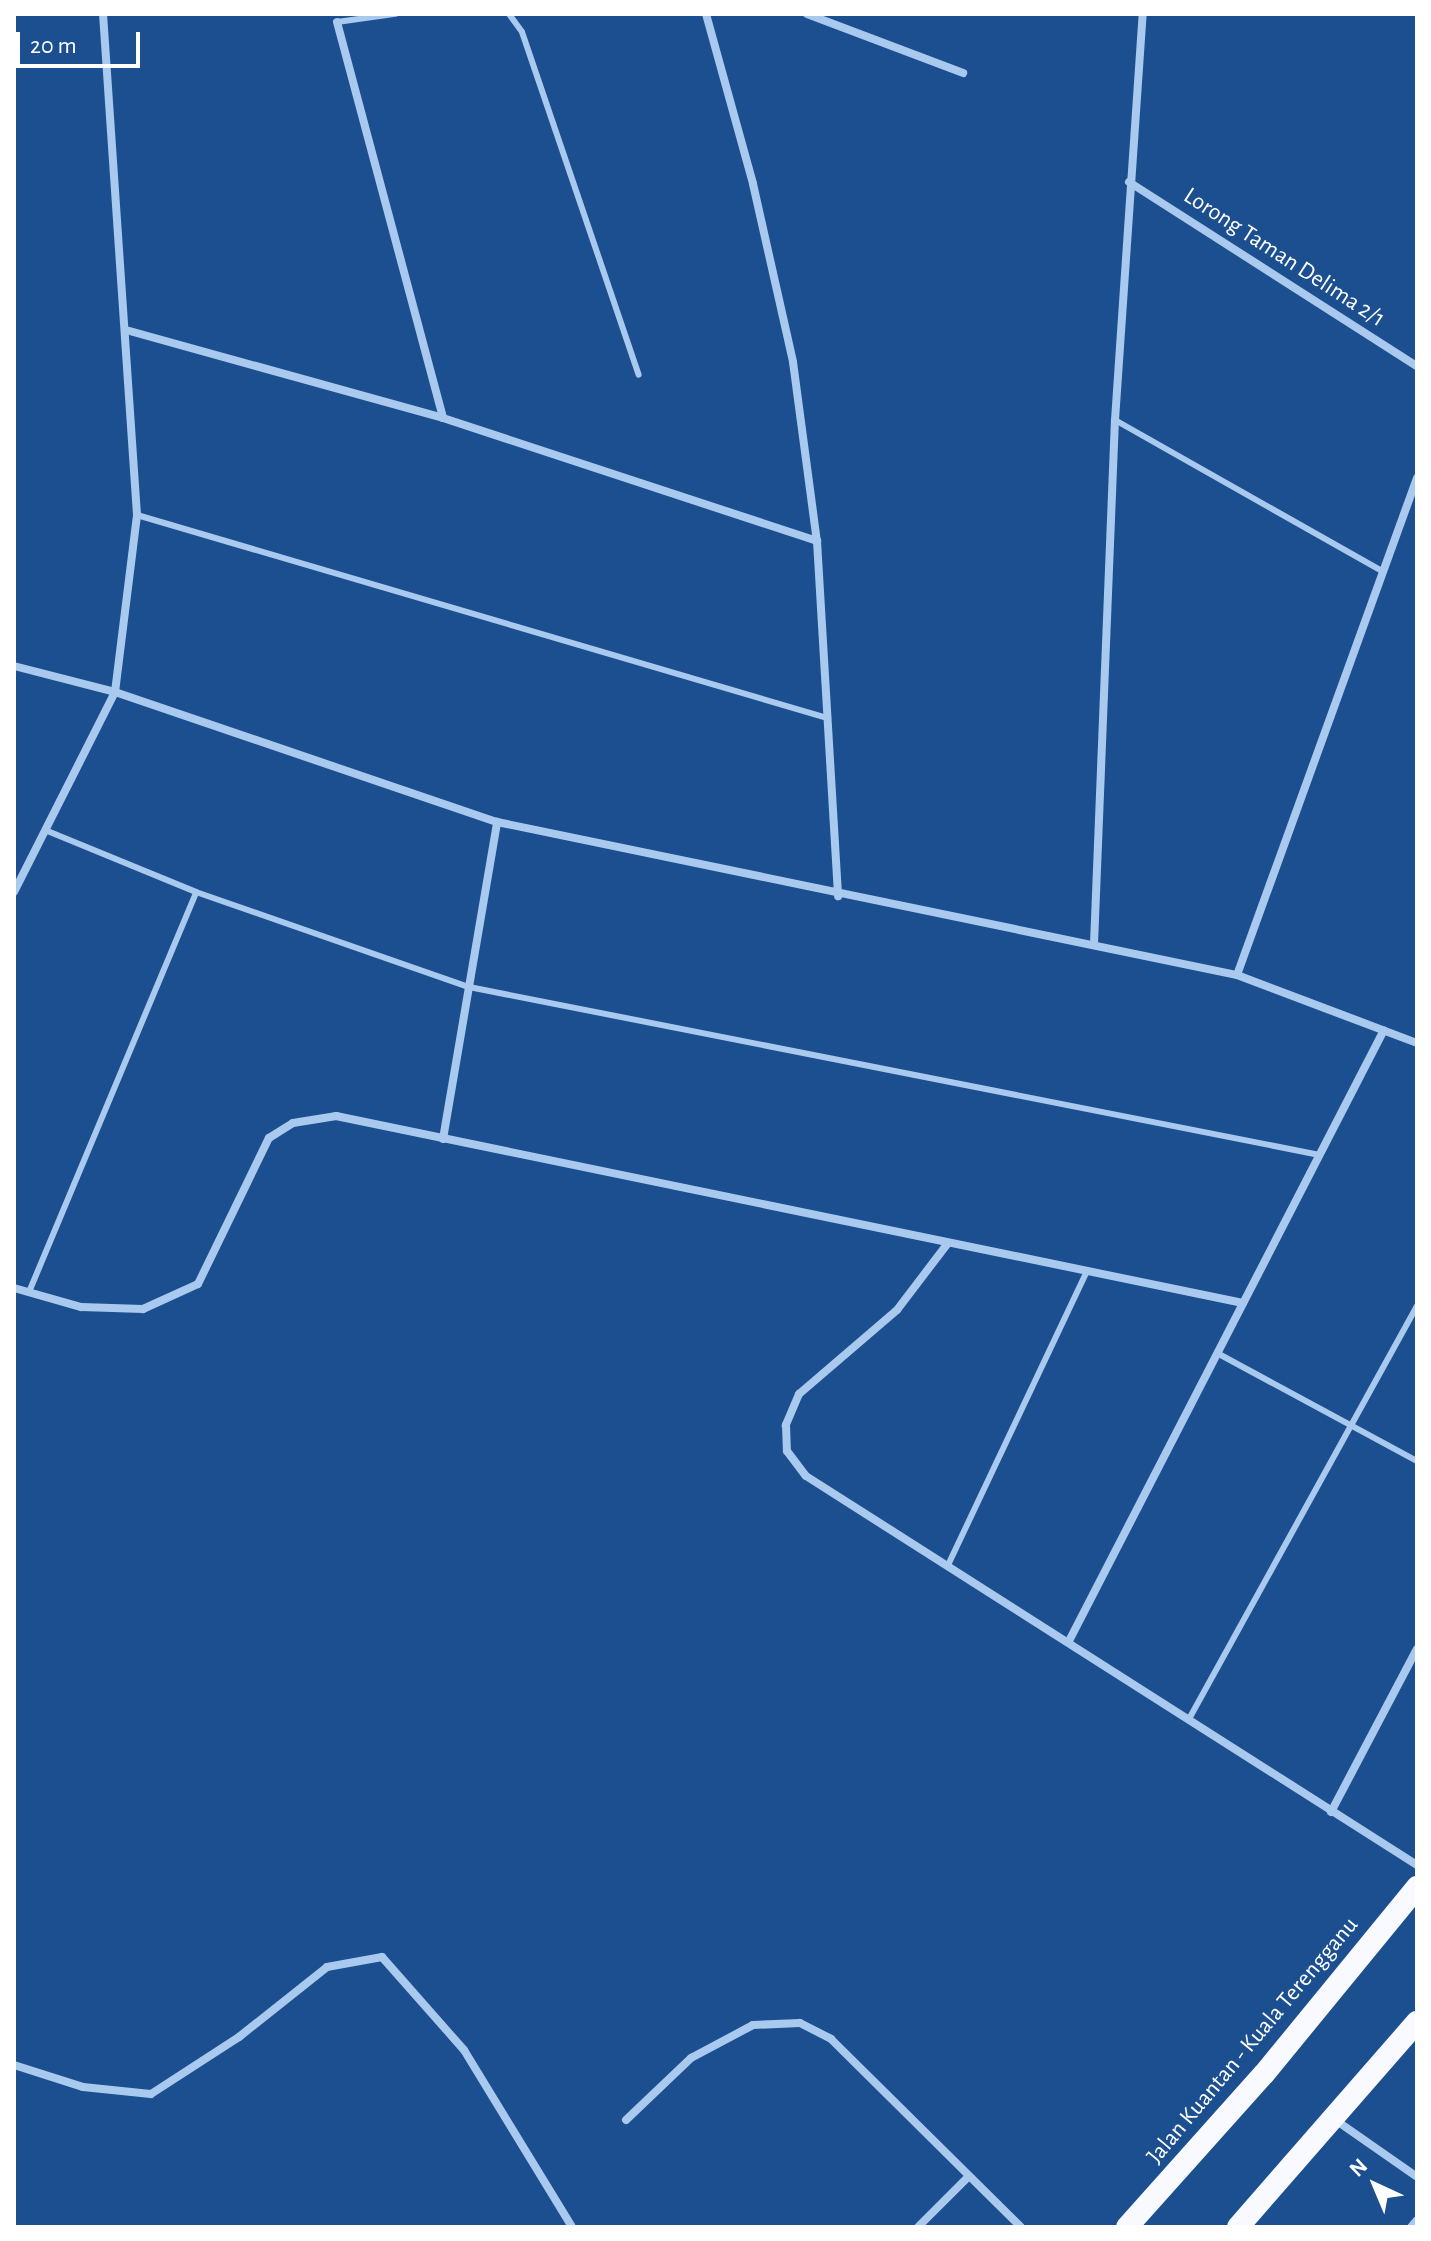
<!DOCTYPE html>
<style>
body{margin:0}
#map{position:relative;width:1431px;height:2241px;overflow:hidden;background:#1b4f8f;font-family:"Alegreya Sans",sans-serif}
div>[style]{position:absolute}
.service>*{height:6px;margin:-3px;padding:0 3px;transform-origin:3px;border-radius:3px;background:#a9c9ee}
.minor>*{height:8px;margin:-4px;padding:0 4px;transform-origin:4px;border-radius:4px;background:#a9c9ee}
.trunk>*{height:22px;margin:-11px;padding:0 11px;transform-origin:11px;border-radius:11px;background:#f8faff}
span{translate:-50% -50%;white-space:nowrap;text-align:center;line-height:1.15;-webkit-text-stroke:8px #1b4f8f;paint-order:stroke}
.street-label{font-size:24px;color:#fff}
.frame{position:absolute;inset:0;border:16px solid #fff;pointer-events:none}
.north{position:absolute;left:1335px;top:2145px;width:80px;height:80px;-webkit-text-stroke:6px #1b4f8f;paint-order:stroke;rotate:316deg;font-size:22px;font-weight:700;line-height:32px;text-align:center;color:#fff}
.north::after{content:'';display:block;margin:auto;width:28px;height:36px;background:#fff;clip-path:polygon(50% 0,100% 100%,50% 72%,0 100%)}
.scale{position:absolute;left:16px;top:32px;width:124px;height:36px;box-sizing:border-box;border:4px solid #fff;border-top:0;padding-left:10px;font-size:24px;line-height:28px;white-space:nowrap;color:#fff;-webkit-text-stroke:6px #1b4f8f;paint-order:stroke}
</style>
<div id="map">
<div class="service">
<i style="left:509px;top:14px;width:22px;rotate:54deg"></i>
<i style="left:522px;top:32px;width:362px;rotate:71.2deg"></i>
<i style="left:337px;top:22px;width:59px;rotate:-7.9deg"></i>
<i style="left:1115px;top:420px;width:305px;rotate:29.5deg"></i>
<i style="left:137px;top:515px;width:719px;rotate:16.39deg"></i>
<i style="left:45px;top:830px;width:163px;rotate:22.3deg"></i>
<i style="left:196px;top:892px;width:289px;rotate:19.2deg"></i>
<i style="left:469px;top:987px;width:867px;rotate:11.17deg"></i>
<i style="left:29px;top:1292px;width:433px;rotate:-67.3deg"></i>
<i style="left:1217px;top:1353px;width:227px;rotate:28.4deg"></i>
<i style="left:949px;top:1563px;width:323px;rotate:-64.7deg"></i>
<i style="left:1189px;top:1719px;width:472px;rotate:-61.1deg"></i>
</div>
<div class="minor">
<i style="left:706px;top:14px;width:176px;rotate:74.5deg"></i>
<i style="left:753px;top:184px;width:182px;rotate:77.3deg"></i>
<i style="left:793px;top:362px;width:181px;rotate:82.4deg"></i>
<i style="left:817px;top:541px;width:356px;rotate:86.6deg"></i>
<i style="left:807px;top:14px;width:167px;rotate:20.7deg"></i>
<i style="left:337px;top:22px;width:410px;rotate:75deg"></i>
<i style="left:1129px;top:182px;width:342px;rotate:32.6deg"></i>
<i style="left:126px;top:330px;width:329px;rotate:15.5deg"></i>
<i style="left:443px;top:418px;width:394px;rotate:18.2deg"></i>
<i style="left:14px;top:666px;width:104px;rotate:14.4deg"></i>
<i style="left:115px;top:692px;width:404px;rotate:18.8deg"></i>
<i style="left:497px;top:822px;width:756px;rotate:11.68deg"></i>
<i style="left:1237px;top:975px;width:192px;rotate:20.7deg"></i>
<i style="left:14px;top:892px;width:224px;rotate:-63.2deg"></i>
<i style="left:115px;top:692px;width:178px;rotate:-82.9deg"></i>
<i style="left:137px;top:515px;width:502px;rotate:-93.88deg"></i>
<i style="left:1094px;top:944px;width:524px;rotate:-87.71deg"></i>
<i style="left:1115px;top:420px;width:407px;rotate:-86.1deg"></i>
<i style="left:1237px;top:975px;width:529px;rotate:-70.09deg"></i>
<i style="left:443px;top:1139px;width:322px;rotate:-80.3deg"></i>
<i style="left:948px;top:1243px;width:84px;rotate:127.3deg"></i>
<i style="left:897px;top:1310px;width:129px;rotate:139.4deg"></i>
<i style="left:799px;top:1394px;width:34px;rotate:113deg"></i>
<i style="left:786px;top:1425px;width:26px;rotate:88deg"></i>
<i style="left:787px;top:1451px;width:31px;rotate:53deg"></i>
<i style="left:806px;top:1476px;width:724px;rotate:32.48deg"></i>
<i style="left:14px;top:1288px;width:70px;rotate:15.8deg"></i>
<i style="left:81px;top:1307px;width:62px;rotate:1.8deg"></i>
<i style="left:143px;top:1309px;width:60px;rotate:-24.4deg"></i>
<i style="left:198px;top:1284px;width:162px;rotate:-64.1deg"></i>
<i style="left:269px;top:1138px;width:28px;rotate:-32deg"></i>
<i style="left:293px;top:1123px;width:44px;rotate:-9.2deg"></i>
<i style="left:336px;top:1116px;width:926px;rotate:11.65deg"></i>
<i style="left:1069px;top:1641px;width:687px;rotate:-62.73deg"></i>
<i style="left:1331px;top:1812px;width:184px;rotate:-62.2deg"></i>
<i style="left:14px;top:2065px;width:72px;rotate:17.7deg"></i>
<i style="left:83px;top:2087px;width:68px;rotate:5.9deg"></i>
<i style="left:151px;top:2094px;width:105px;rotate:-32.9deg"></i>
<i style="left:239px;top:2037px;width:112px;rotate:-38.5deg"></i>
<i style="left:327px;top:1967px;width:56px;rotate:-10.3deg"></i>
<i style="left:382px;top:1957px;width:124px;rotate:48.6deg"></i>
<i style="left:464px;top:2050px;width:207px;rotate:58.6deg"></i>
<i style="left:1334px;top:2119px;width:101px;rotate:34.9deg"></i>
<i style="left:626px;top:2120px;width:90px;rotate:-43.6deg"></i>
<i style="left:691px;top:2058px;width:70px;rotate:-28deg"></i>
<i style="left:753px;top:2025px;width:47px;rotate:-2.4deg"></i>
<i style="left:800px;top:2023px;width:35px;rotate:27deg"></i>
<i style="left:831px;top:2039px;width:267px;rotate:44.7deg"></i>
<i style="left:918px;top:2227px;width:72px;rotate:-45deg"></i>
<i style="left:1411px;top:2227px;width:9px;rotate:-49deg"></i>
</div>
<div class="trunk">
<i style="left:1127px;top:2227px;width:205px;rotate:-48.2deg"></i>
<i style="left:1264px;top:2074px;width:242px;rotate:-50.7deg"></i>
<i style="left:1238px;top:2227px;width:272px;rotate:-48.9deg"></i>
</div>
<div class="street-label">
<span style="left:1284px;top:258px;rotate:33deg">Lorong Taman Delima 2/1</span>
<span style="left:1253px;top:2041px;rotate:-50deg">Jalan Kuantan - Kuala Terengganu</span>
</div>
<div class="frame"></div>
<div class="north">N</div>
<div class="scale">20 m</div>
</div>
